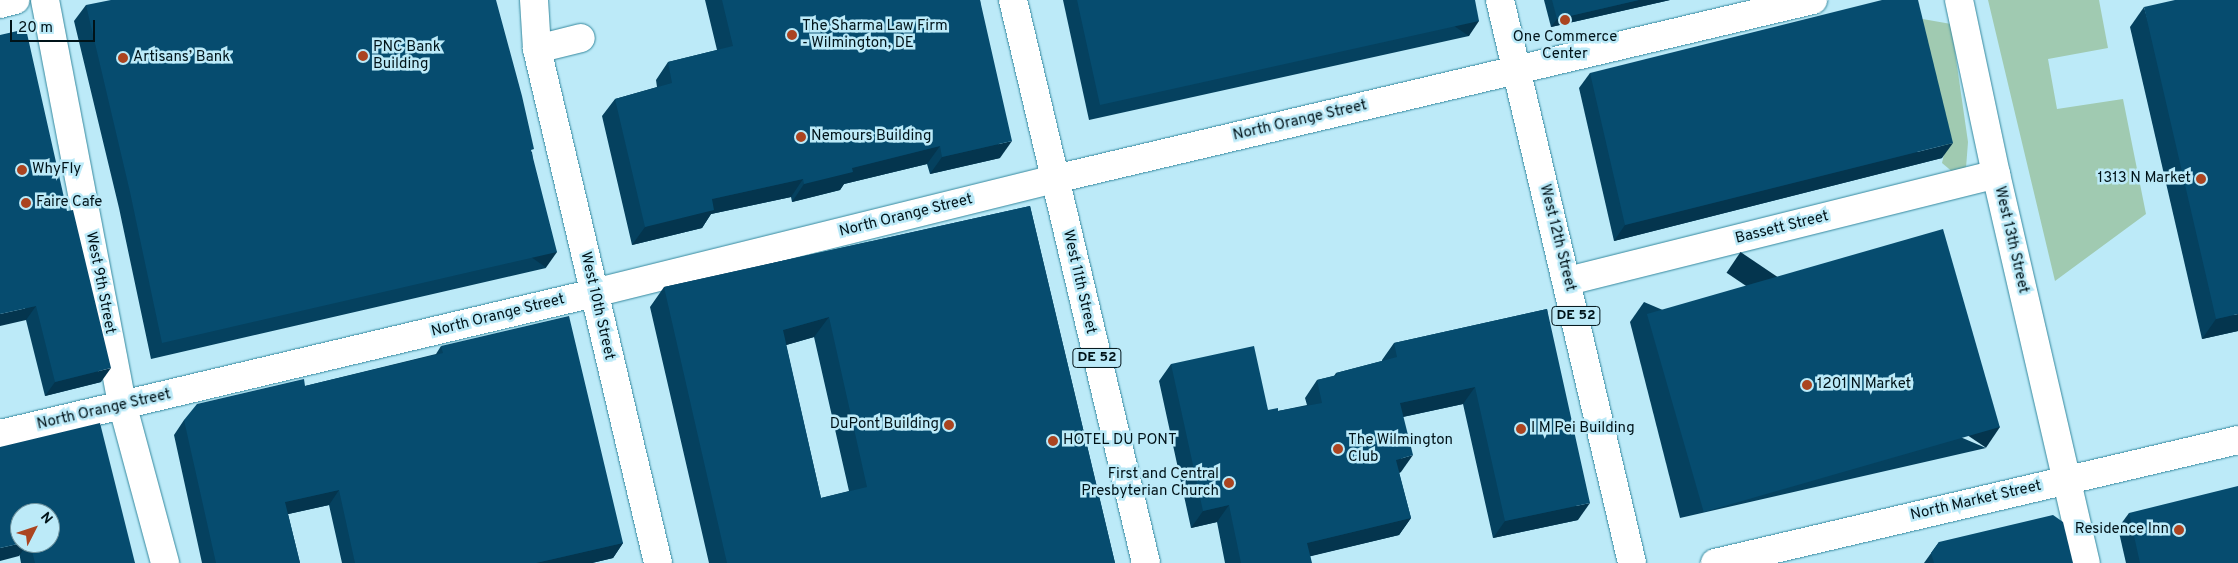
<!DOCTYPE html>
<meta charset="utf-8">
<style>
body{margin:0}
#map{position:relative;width:2238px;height:563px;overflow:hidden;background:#bceaf8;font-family:Overpass,sans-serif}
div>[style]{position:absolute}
.green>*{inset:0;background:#a0cab1}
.roads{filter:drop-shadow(0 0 1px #35889e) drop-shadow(0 0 1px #35889e)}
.minor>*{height:28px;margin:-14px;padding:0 14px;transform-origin:14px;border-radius:14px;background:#fff}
.major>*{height:28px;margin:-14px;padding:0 14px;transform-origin:14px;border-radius:14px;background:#fff}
.wall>*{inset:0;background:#05415f}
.shaded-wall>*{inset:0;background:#04354e;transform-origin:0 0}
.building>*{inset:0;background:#064c6f;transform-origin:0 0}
.dots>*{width:14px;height:14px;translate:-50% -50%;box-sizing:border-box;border:2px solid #bceaf8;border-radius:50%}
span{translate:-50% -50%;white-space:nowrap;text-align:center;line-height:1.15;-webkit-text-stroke:5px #bceaf8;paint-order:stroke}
.shield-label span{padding:1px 4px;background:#bceaf8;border:1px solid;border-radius:4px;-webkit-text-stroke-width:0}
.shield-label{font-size:14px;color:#001319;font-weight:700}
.poi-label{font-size:15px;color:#001319}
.left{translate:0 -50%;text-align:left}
.right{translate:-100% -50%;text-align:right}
.street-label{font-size:15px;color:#001319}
.north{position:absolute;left:10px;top:503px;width:50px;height:50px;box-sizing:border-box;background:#bceaf8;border:1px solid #71949f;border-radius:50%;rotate:49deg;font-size:14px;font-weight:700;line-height:20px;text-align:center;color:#001319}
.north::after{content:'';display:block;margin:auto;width:18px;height:22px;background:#ab4420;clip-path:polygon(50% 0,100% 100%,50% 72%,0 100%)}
.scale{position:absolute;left:10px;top:20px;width:85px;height:22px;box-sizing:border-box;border:2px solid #001319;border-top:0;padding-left:6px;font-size:15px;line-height:18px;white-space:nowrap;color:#001319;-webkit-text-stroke:4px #bceaf8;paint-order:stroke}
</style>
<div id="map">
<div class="green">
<i style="clip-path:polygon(1988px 0,2099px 0,2108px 48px,2048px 59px,2057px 109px,2123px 99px,2146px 214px,2055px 281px)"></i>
<i style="clip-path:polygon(1917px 18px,1951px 24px,1968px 142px,1966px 168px,1955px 174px,1942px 163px,1944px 154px)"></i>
</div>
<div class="roads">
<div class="minor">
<i style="left:45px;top:0;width:414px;rotate:79.2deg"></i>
<i style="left:123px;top:407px;width:162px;rotate:74.9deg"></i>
<i style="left:1959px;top:0;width:178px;rotate:78deg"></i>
<i style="left:1996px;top:174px;width:399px;rotate:77deg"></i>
<i style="left:0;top:4px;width:16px;rotate:-15deg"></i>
<i style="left:537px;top:49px;width:45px;rotate:-14deg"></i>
<i style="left:1568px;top:281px;width:441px;rotate:-14deg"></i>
<i style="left:0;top:434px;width:611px;rotate:-13.35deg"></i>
<i style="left:594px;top:293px;width:475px;rotate:-13.9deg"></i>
<i style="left:1055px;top:179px;width:779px;rotate:-13.29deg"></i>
<i style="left:1715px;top:563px;width:537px;rotate:-13.23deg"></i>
</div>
<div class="major">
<i style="left:534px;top:0;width:49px;rotate:86.5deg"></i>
<i style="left:537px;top:49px;width:528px;rotate:76.75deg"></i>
<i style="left:1013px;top:0;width:578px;rotate:76.71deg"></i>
<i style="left:1500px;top:0;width:578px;rotate:76.8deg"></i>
</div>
</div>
<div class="wall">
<i style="clip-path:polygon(705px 0,980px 0,1000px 158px,930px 174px,927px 164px,844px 184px,840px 190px,792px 202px,791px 197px,711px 214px,702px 228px,632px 245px,602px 116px,615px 99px,657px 87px,656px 80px,668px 62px,717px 50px)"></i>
<i style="clip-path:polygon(1063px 0,1475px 0,1469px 36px,1089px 120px)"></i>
<i style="clip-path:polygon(1544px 0,1670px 0,1551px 27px)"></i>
<i style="clip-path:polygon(86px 5px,532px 152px,546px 268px,151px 359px,119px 208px,74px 21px)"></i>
<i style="clip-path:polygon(2144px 7px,2238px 331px,2202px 339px,2130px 27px)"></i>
<i style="clip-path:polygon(0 35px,101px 382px,45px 396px,26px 320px)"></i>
<i style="clip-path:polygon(1590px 73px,1942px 158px,1614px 241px,1579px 88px)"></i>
<i style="clip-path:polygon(evenodd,1030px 206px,1115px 563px,709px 563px,650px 307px,664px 287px,1030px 206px,814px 337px,849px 491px,821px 498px,786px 345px,814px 337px)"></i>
<i style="clip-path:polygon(1644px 302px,1986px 448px,1680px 518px,1630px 322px)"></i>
<i style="clip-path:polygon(1547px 309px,1578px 520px,1493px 538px,1463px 404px,1403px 417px,1401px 472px,1399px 473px,1411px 518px,1399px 535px,1310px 556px,1311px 563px,1225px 563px,1217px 522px,1191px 528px,1159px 381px,1171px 364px,1268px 410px,1278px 411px,1307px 405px,1305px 398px,1317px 380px,1334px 376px,1336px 373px,1382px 361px,1382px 360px,1394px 343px)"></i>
<i style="clip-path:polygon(441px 346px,623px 543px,613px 558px,592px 563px,342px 563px,329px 505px,288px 514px,300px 563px,202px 563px,174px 435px,184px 420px,305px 386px,436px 354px)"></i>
<i style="clip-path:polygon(evenodd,0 447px,135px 563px,21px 563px,0 447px,50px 513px,50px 543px,20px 543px,50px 513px)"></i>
<i style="clip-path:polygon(2129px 513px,2238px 563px,2126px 563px,2118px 528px)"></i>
<i style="clip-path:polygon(1939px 542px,2073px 563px,1924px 563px)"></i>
</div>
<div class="shaded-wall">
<i style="clip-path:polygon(1639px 0,1670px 0,1551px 27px,1557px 19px)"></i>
<i style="left:1479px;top:21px;width:18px;height:388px;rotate:124deg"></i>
<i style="clip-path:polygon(1012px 141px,1000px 158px,930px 174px,942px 157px)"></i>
<i style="clip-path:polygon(1953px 143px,1942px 158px,1614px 241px,1625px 225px)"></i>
<i style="clip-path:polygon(940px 146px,927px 164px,844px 184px,840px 190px,792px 202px,804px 184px,852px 168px)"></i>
<i style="clip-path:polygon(803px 179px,791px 197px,711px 214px,702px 228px,632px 245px,645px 227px,712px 199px)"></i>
<i style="left:557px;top:252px;width:19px;height:405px;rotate:125deg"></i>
<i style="clip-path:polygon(36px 306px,26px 320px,0 326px,0 314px)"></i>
<i style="clip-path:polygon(2238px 314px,2238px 331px,2202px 339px,2216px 319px)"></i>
<i style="clip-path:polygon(829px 317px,814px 337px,769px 350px,783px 330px)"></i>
<i style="clip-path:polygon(111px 368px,101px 382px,45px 396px,55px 382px)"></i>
<i style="clip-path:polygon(1475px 387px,1463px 404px,1388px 420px,1400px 403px)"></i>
<i style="left:2000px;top:427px;width:25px;height:313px;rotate:124deg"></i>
<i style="clip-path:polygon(1413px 455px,1401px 472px,1384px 477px,1396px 460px)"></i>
<i style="clip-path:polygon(339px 490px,329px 505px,275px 517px,285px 502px)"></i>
<i style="clip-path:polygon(1590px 503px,1578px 520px,1493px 538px,1505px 521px)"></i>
<i style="clip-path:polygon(1229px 505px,1217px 522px,1191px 528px,1203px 511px)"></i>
<i style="clip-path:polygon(1411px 518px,1399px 535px,1295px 560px,1307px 543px)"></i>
<i style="clip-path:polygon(22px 543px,28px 543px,19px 556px,0 561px,0 548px)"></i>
<i style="clip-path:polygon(623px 543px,613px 558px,592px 563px,536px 563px)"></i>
</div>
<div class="building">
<i style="clip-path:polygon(111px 0,496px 0,522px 96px,534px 149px,531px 150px,557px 252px,162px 343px,130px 192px,86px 5px)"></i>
<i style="clip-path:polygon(722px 0,980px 0,1012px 141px,942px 157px,940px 146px,852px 168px,853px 172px,804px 184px,803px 179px,712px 199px,714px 210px,645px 227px,615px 99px,672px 83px,668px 62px,733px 46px)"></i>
<i style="clip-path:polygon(1077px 0,1475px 0,1479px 21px,1100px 105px)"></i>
<i style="clip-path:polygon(1552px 0,1639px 0,1557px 19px)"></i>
<i style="clip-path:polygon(1882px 0,1918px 0,1953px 143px,1625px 225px,1590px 73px)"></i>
<i style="clip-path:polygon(2175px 0,2238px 0,2238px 314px,2216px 319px,2144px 7px)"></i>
<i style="clip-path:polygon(26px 29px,67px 211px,73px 210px,111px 368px,55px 382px,36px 306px,0 314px,0 35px)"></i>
<i style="clip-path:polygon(evenodd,1030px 206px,1115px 563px,727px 563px,664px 287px,1030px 206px,829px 317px,867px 487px,821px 498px,783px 330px,829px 317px)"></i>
<i style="left:1943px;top:229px;width:206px;height:308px;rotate:74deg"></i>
<i style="clip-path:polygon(1547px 309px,1590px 503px,1505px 521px,1475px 387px,1400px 403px,1413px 455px,1396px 460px,1411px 518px,1307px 543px,1312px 563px,1241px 563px,1229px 505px,1203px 511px,1171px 364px,1254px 346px,1268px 410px,1278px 408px,1278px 411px,1322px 403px,1317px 380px,1337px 375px,1336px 373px,1397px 357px,1394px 343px)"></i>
<i style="clip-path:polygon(569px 316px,623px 543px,536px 563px,355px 563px,339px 490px,285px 502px,300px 563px,216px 563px,184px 420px,197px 404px,304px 379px,305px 386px,443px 353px,441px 346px)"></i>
<i style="clip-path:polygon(100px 423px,135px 563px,35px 563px,30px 543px,50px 543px,50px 513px,20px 513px,20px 543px,22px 543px,0 548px,0 447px)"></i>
<i style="clip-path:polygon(2238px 486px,2238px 563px,2140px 563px,2129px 513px)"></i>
<i style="clip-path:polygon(2053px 515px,2063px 522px,2073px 563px,1934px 563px,1931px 553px,1939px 542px)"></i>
</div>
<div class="dots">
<i style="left:1565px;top:20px;background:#ab4420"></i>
<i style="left:792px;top:35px;background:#ab4420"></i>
<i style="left:363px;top:56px;background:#ab4420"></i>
<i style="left:123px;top:58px;background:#ab4420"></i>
<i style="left:801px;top:137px;background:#ab4420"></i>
<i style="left:22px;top:170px;background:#ab4420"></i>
<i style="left:2201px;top:179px;background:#ab4420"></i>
<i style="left:26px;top:203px;background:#ab4420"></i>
<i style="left:1807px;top:385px;background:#ab4420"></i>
<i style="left:949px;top:425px;background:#ab4420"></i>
<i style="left:1521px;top:429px;background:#ab4420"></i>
<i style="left:1053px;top:441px;background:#ab4420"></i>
<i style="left:1338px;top:449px;background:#ab4420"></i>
<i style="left:1229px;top:483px;background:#ab4420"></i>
<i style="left:2179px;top:530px;background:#ab4420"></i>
</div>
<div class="shield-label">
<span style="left:1576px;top:316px">DE 52</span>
<span style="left:1097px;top:358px">DE 52</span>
</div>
<div class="poi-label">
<span class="left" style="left:802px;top:35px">The Sharma Law Firm<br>- Wilmington, DE</span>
<span style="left:1565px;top:46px">One Commerce<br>Center</span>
<span class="left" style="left:373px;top:56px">PNC Bank<br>Building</span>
<span class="left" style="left:133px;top:58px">Artisans’ Bank</span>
<span class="left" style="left:811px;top:137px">Nemours Building</span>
<span class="left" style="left:32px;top:170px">WhyFly</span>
<span class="right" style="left:2191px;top:179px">1313 N Market</span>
<span class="left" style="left:36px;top:203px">Faire Cafe</span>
<span class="left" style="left:1817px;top:385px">1201 N Market</span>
<span class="right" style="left:939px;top:425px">DuPont Building</span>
<span class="left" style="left:1531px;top:429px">I M Pei Building</span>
<span class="left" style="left:1348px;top:449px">The Wilmington<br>Club</span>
<span class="left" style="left:1063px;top:441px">HOTEL DU PONT</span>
<span class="right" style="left:1219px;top:483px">First and Central<br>Presbyterian Church</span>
<span class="right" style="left:2169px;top:530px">Residence Inn</span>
</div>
<div class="street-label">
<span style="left:1300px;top:121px;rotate:-13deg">North Orange Street</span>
<span style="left:906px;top:216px;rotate:-14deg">North Orange Street</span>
<span style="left:1782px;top:228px;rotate:-14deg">Bassett Street</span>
<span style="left:1557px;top:238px;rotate:76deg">West 12th Street</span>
<span style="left:2011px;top:240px;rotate:77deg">West 13th Street</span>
<span style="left:1079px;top:282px;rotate:77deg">West 11th Street</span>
<span style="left:100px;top:283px;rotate:79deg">West 9th Street</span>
<span style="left:597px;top:306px;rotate:77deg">West 10th Street</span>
<span style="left:498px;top:316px;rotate:-14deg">North Orange Street</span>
<span style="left:104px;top:410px;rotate:-13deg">North Orange Street</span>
<span style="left:1976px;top:501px;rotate:-13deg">North Market Street</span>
</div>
<div class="north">N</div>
<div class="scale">20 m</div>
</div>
